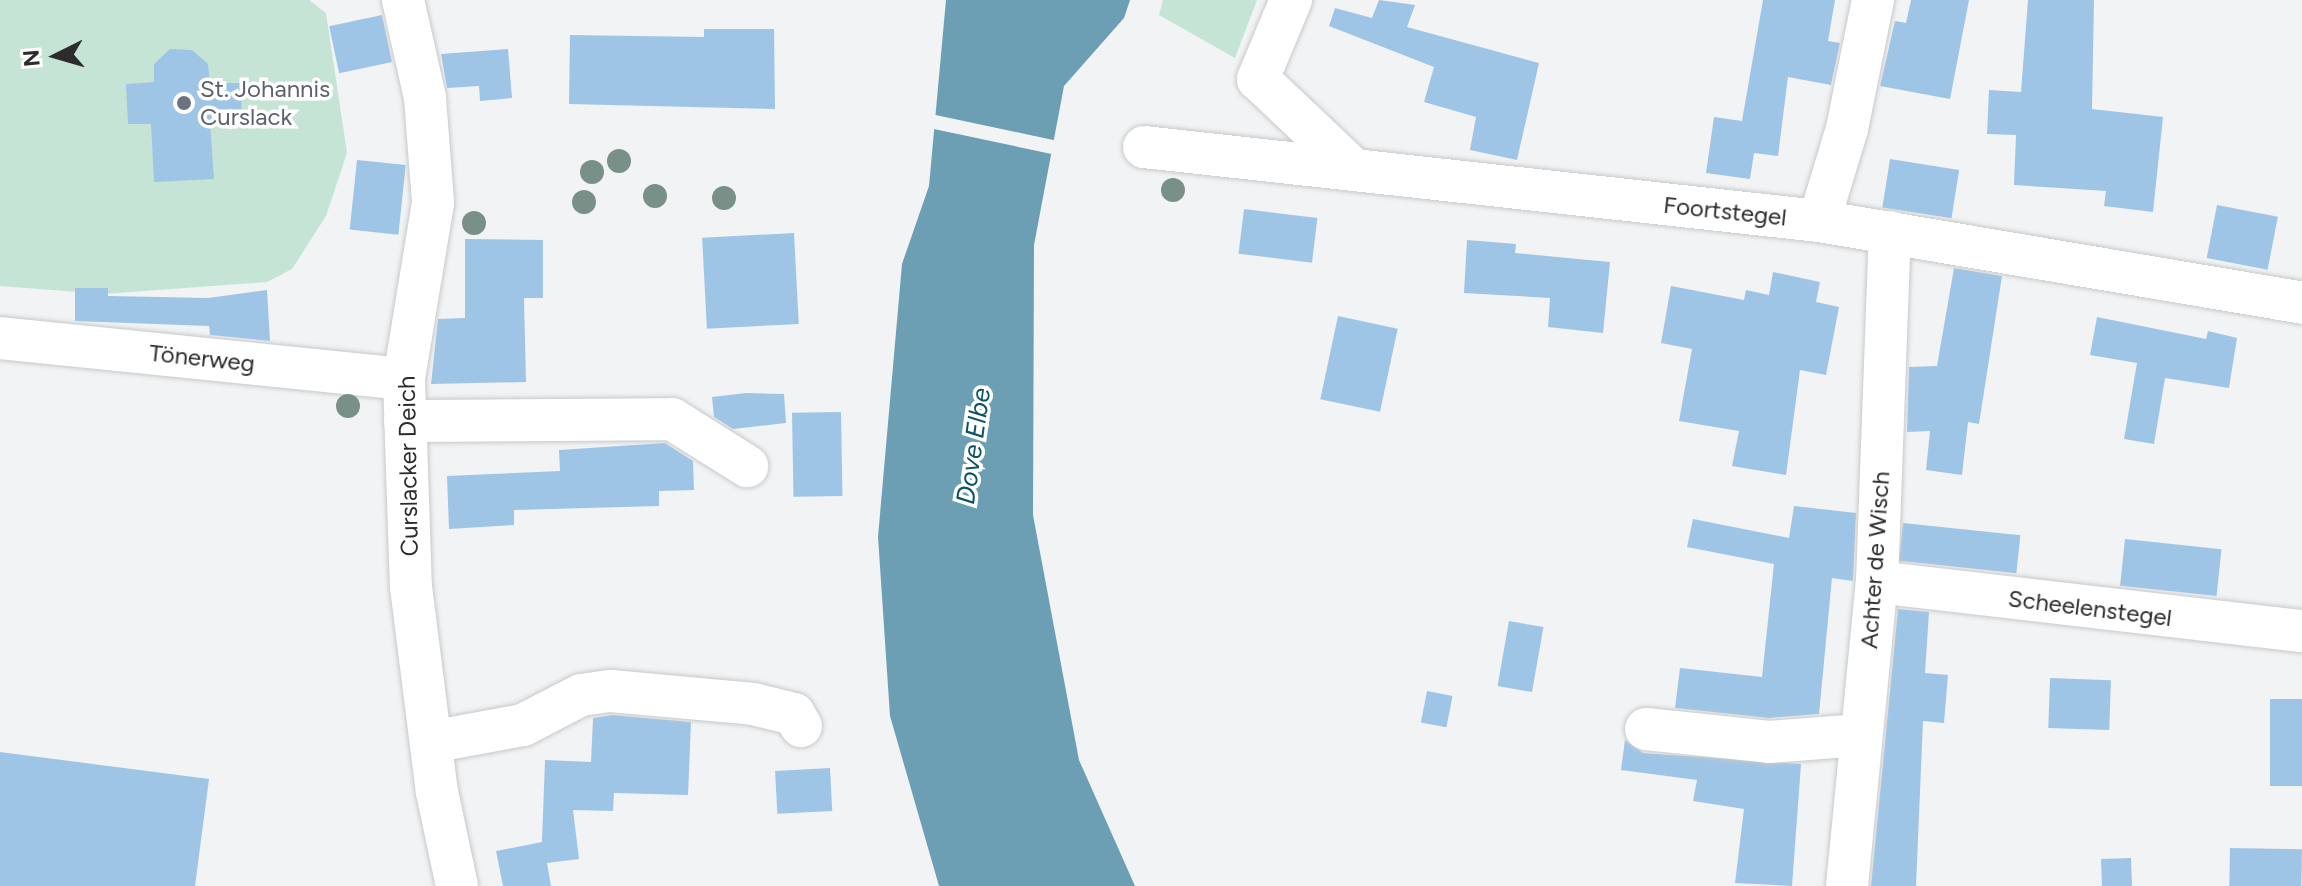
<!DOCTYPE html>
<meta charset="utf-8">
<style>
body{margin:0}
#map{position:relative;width:2302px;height:886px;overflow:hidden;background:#f1f3f5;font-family:Figtree,sans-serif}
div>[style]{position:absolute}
.green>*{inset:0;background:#c6e4d5}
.water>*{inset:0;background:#6c9fb3}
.pier>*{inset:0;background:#f1f3f5;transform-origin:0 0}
.building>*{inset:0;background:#9fc5e6;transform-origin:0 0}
.roads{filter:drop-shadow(0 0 2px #c7c9ca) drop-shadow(0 0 2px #c7c9ca)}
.minor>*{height:42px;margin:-21px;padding:0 21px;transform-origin:21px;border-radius:21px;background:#fff}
.trees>*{width:24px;height:24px;margin:-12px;border-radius:50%;background:#799088}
.dots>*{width:22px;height:22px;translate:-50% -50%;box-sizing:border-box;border:4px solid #fff;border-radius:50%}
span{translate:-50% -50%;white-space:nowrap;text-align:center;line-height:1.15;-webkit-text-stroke:7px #fff;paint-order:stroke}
.worship-label{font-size:24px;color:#5b616d}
.left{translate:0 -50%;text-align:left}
.street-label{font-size:24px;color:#2c2c2d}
.water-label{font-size:26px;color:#085167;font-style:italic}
.north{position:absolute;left:16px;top:16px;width:80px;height:80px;-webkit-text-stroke:6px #fff;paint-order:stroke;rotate:265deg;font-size:22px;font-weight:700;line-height:32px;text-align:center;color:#2c2c2d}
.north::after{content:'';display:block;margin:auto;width:28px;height:36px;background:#2c2c2d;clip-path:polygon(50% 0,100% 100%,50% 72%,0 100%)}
</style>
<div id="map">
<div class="green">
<i style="clip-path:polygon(0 0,309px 0,326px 13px,347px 153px,326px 216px,292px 269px,267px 282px,104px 294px,0 286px)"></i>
<i style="clip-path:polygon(1163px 0,1257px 0,1235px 58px,1159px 15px)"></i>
</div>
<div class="water">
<i style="clip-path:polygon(946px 0,1130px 0,1124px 18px,1064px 86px,1034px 245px,1033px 515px,1079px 760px,1135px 886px,939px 886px,890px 716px,878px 537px,902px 264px,929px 186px)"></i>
</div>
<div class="pier">
<i style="left:1058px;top:141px;width:14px;height:130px;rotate:102deg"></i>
</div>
<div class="building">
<i style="clip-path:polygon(1379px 0,1415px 5px,1407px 27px,1539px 63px,1517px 160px,1470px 150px,1476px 117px,1424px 102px,1434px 67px,1329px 26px,1335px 8px,1372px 18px)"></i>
<i style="clip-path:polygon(1763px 0,1835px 0,1828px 41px,1840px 43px,1831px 85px,1788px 77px,1778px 156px,1754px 153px,1750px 179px,1706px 173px,1714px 117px,1742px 121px)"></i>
<i style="clip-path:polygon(1911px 0,1969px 0,1950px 99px,1880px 86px,1895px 21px,1906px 23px)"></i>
<i style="clip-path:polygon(2028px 0,2094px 0,2092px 109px,2163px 117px,2153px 212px,2104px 206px,2106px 191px,2014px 185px,2016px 135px,1987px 134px,1989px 90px,2021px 92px)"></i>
<i style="left:382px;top:15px;width:48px;height:54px;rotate:78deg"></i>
<i style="clip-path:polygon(704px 29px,774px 29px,775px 109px,569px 104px,570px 35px,704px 37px)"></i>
<i style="clip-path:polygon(170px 49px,192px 50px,208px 64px,210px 83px,241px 83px,242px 123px,210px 123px,214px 179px,154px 182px,151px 124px,128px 124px,126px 84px,154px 82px,154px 64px)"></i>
<i style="clip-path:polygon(508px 49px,512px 98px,480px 101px,479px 86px,447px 88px,441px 54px)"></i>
<i style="left:1890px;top:159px;width:70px;height:49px;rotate:9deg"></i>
<i style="left:357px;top:160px;width:49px;height:70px;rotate:6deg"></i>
<i style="left:2217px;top:205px;width:62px;height:54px;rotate:11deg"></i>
<i style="left:1244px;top:209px;width:74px;height:45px;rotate:7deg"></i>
<i style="left:794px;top:233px;width:91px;height:92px;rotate:87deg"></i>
<i style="clip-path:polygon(465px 239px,543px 240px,543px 298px,524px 298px,526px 382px,431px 384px,438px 319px,465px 318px)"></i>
<i style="clip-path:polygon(1467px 240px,1516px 244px,1515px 253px,1610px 262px,1603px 333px,1548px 327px,1550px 298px,1464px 293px)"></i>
<i style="clip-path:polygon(1954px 268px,2002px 276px,1979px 424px,1968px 422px,1962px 475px,1926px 470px,1930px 431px,1907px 432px,1909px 367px,1937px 366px)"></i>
<i style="clip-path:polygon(1773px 272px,1820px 282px,1816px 302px,1839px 307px,1826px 375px,1800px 370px,1786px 475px,1732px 466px,1739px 431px,1679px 421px,1692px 349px,1661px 343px,1671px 286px,1744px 300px,1746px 290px,1769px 295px)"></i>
<i style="clip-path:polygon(75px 288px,108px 288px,108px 296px,208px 298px,267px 290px,270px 341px,210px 335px,209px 326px,75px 321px)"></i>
<i style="left:1338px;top:316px;width:61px;height:85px;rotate:12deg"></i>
<i style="clip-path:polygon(2097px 317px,2206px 339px,2208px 331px,2237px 338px,2229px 388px,2165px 378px,2154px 444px,2124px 439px,2137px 363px,2090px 355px)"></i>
<i style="clip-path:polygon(746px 393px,784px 394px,786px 423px,733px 429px,714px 417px,712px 397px)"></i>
<i style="left:841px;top:412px;width:84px;height:49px;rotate:89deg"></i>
<i style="clip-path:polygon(665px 443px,693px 461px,694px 490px,659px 491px,659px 506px,514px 510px,514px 525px,449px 529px,447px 476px,560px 471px,559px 450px)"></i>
<i style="clip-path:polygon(1794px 506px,1856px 513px,1853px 581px,1832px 578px,1819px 714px,1769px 718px,1675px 708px,1680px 668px,1762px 677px,1774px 564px,1687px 547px,1693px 519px,1789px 538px)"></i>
<i style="left:1903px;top:523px;width:118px;height:38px;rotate:6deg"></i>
<i style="left:2125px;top:539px;width:97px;height:47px;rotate:6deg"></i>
<i style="clip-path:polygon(1898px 609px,1929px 612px,1925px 673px,1948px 675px,1944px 723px,1923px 721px,1916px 886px,1871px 886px)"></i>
<i style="left:1509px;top:621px;width:35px;height:66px;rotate:10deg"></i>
<i style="left:2050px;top:678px;width:61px;height:50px;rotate:2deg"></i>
<i style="left:1427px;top:691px;width:26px;height:32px;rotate:11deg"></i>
<i style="left:2270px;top:699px;width:32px;height:87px"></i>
<i style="clip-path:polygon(612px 715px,691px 722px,688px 795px,614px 793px,613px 811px,573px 810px,579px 859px,547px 863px,551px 886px,503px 886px,496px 851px,542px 842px,545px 760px,591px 762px,593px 718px)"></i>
<i style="clip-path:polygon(1625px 740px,1643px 753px,1801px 764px,1792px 886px,1735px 883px,1744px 809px,1693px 801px,1697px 780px,1621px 770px)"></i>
<i style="clip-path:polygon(0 752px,209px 779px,195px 886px,0 886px)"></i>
<i style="left:830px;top:768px;width:43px;height:55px;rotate:87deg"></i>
<i style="left:2230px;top:848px;width:72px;height:38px;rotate:1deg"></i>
<i style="left:2131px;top:858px;width:28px;height:30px;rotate:88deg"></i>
</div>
<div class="roads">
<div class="minor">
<i style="left:403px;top:0;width:100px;rotate:77.3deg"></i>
<i style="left:425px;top:98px;width:105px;rotate:85.6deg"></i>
<i style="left:433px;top:203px;width:178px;rotate:99.4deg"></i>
<i style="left:404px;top:379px;width:208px;rotate:88.1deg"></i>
<i style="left:411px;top:587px;width:207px;rotate:82.8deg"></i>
<i style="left:437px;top:792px;width:96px;rotate:78deg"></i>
<i style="left:1291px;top:0;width:86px;rotate:112.7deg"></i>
<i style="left:1258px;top:79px;width:128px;rotate:43.4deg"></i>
<i style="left:1144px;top:147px;width:679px;rotate:6.26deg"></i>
<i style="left:1819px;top:221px;width:490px;rotate:9.6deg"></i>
<i style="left:1819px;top:221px;width:96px;rotate:-73.1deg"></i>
<i style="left:1847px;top:129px;width:132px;rotate:-78.6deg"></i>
<i style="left:0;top:338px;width:406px;rotate:5.8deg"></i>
<i style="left:405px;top:421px;width:267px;rotate:-0.4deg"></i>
<i style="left:672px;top:419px;width:89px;rotate:32.1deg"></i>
<i style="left:1877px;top:582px;width:428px;rotate:6.6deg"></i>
<i style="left:1646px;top:729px;width:124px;rotate:6deg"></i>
<i style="left:1769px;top:742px;width:92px;rotate:-4.4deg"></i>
<i style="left:431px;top:742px;width:94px;rotate:-10.5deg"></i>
<i style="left:523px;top:725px;width:65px;rotate:-27.3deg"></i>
<i style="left:581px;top:695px;width:30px;rotate:-8deg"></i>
<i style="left:611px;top:691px;width:143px;rotate:5.2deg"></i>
<i style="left:753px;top:704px;width:42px;rotate:13.7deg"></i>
<i style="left:794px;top:714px;width:14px;rotate:60deg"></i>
<i style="left:1847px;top:886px;width:305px;rotate:-84.4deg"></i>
<i style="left:1877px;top:582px;width:350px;rotate:-87.9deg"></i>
</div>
</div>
<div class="trees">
<i style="left:619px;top:161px"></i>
<i style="left:592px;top:172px"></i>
<i style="left:1173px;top:190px"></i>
<i style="left:655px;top:196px"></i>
<i style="left:724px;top:198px"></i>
<i style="left:584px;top:202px"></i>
<i style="left:474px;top:223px"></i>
<i style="left:348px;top:406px"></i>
</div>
<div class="dots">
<i style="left:184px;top:103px;background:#6b7280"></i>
</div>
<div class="worship-label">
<span class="left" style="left:200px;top:103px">St. Johannis<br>Curslack</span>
</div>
<div class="street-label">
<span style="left:1725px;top:211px;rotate:6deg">Foortstegel</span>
<span style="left:202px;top:358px;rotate:6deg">Tönerweg</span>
<span style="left:408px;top:466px;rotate:-91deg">Curslacker Deich</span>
<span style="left:1875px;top:560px;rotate:-86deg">Achter de Wisch</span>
<span style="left:2090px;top:608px;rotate:7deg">Scheelenstegel</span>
</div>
<div class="water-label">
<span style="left:974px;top:446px;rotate:-82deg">Dove Elbe</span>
</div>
<div class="north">N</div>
</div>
